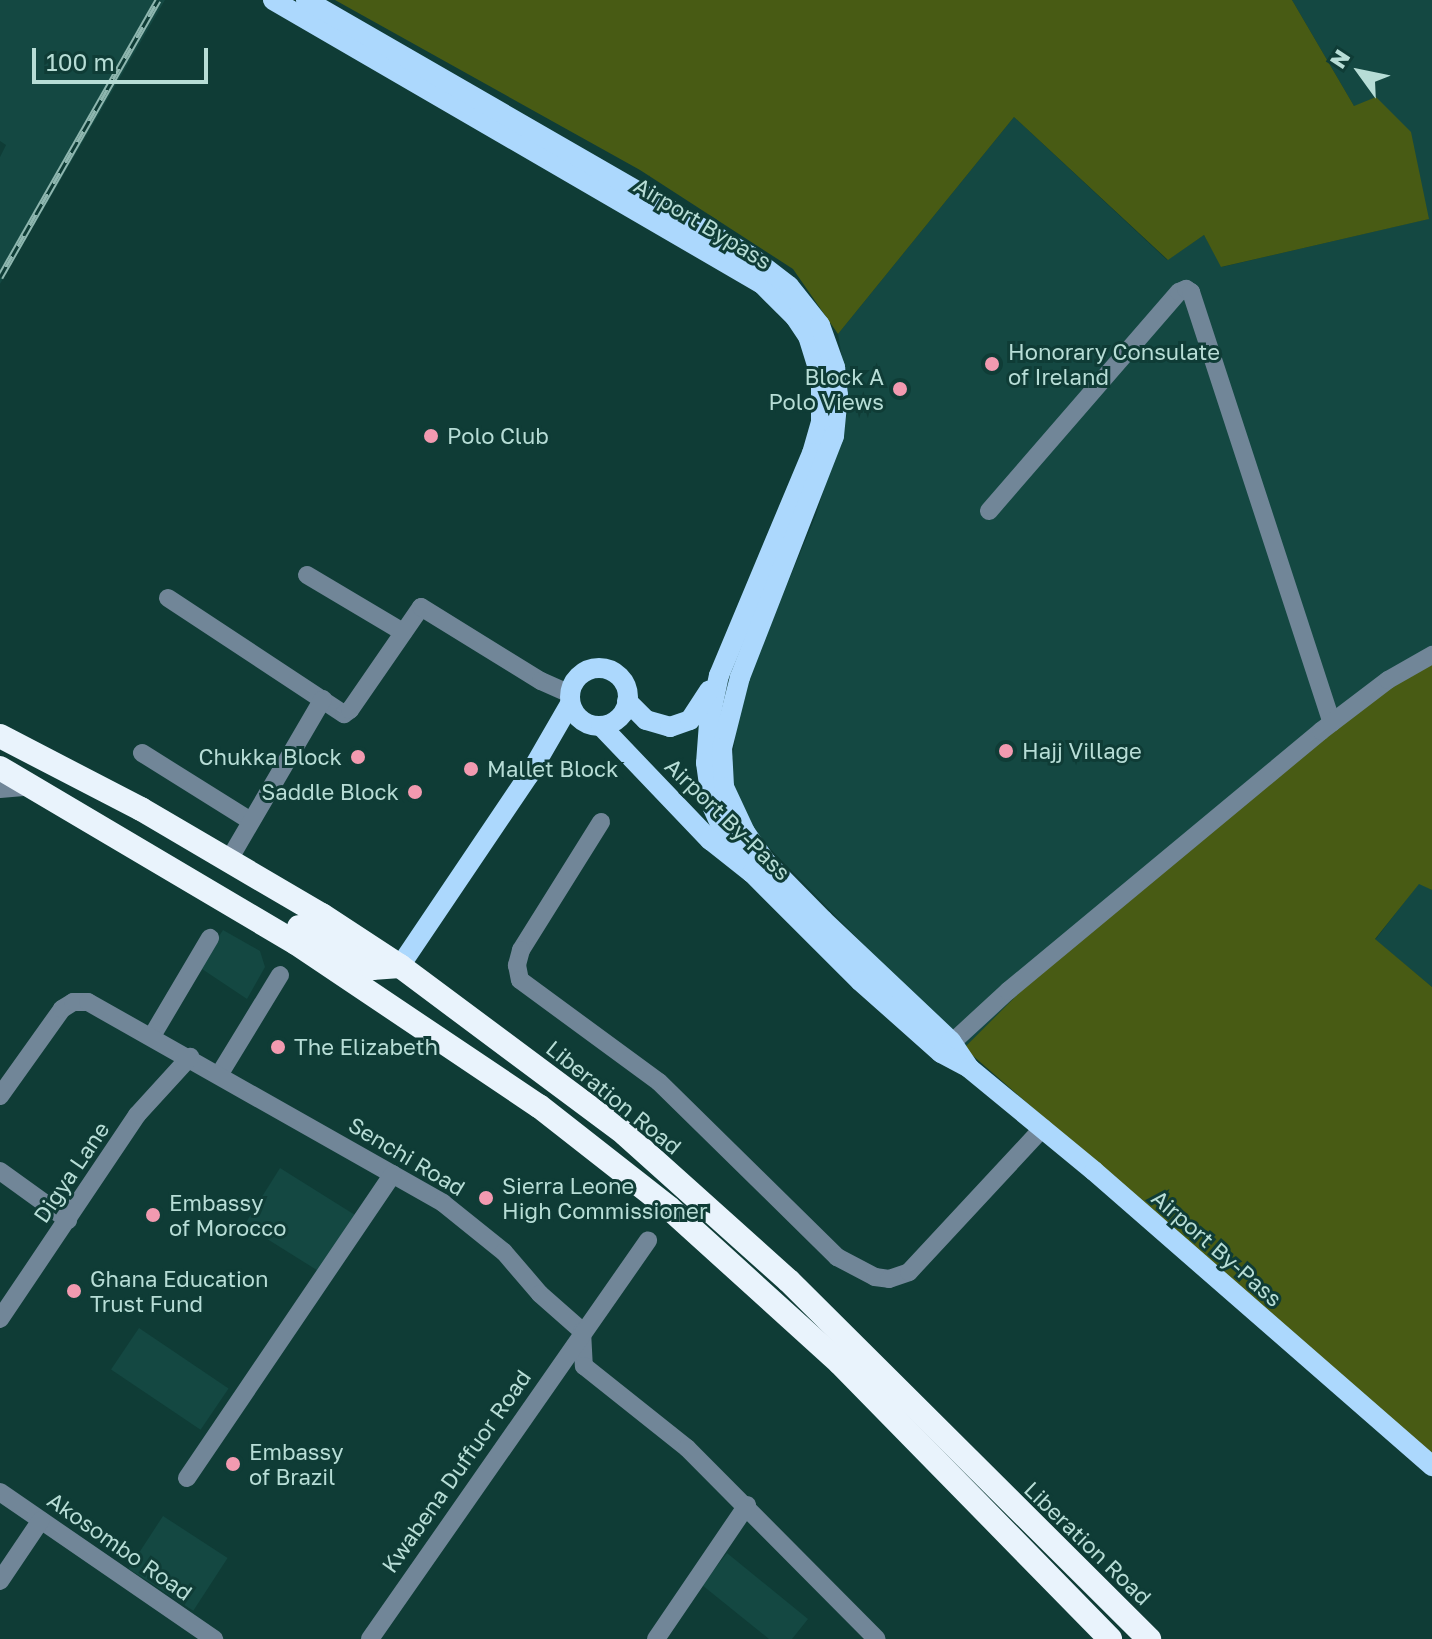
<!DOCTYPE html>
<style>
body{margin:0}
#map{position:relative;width:1432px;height:1639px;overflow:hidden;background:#0f3c36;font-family:"Golos Text",sans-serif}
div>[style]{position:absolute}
.built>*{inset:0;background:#144842;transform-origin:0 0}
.green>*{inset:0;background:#485b14}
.minor>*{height:18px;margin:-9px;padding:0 9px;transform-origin:9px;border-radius:9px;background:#718698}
.major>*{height:20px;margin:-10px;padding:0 10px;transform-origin:10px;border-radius:10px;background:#acd8fd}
.major>.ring{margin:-10px;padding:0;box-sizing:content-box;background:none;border:20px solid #acd8fd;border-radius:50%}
.highway>*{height:24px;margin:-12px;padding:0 12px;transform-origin:12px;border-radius:12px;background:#e9f3fc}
.rail>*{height:7px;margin-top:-3.5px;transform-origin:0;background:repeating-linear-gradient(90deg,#0f3c36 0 12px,#8eb6af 0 24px);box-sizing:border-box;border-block:2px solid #8eb6af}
.dots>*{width:22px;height:22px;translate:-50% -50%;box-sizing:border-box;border:4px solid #0f3c36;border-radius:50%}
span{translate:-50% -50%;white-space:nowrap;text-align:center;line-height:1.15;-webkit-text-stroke:6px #0f3c36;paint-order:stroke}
.street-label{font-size:22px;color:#b7ddd6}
.poi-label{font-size:22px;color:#b7ddd6}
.left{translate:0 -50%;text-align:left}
.right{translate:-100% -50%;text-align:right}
.north{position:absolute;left:1320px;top:32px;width:80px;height:80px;-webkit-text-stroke:6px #0f3c36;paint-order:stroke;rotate:303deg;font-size:22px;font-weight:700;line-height:32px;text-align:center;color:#b7ddd6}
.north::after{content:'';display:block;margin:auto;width:28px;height:36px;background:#b7ddd6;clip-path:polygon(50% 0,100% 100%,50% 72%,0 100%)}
.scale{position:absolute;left:32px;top:48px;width:176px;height:36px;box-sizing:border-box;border:4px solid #b7ddd6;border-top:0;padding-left:10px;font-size:24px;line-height:28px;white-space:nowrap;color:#b7ddd6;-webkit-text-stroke:6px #0f3c36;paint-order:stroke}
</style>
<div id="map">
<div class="built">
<i style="clip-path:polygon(0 0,165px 0,0 284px,0 157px,6px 145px,0 141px)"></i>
<i style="clip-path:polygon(1292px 0,1432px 0,1432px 662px,1102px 910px,964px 1048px,749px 827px,730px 778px,740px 698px,816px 515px,850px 405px,838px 334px,1014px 117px,1167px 260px,1204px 235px,1222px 267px,1428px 219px,1354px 106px)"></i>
<i style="clip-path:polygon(1419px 883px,1432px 890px,1432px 987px,1375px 940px)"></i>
<i style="clip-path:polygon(223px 930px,260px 951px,265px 967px,247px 999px,199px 967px)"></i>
<i style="left:280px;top:1168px;width:88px;height:67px;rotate:32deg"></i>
<i style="left:139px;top:1328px;width:108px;height:50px;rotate:34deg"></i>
<i style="left:163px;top:1516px;width:77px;height:63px;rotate:33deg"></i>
<i style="clip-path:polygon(727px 1553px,808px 1619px,792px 1639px,769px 1639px,702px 1585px)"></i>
</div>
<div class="green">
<i style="clip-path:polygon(335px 0,1292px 0,1354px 106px,1376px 97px,1411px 132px,1429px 219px,1221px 267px,1204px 235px,1168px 260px,1014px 117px,838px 334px,793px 269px,640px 170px)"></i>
<i style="clip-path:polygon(1432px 662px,1432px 890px,1419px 884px,1375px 939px,1432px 987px,1432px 1455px,964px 1048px,1102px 910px,1360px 705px)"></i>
</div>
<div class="minor">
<i style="left:989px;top:511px;width:290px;rotate:-49.1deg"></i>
<i style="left:1179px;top:292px;width:8px;rotate:-23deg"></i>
<i style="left:1186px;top:289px;width:6px;rotate:31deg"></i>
<i style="left:1191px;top:292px;width:453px;rotate:71.9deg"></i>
<i style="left:307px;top:575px;width:112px;rotate:30.7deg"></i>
<i style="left:168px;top:598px;width:211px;rotate:33.4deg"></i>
<i style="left:344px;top:714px;width:7px;rotate:-34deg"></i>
<i style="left:350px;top:710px;width:125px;rotate:-55.4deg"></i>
<i style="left:421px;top:607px;width:141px;rotate:31.7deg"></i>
<i style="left:541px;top:681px;width:32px;rotate:24deg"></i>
<i style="left:142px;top:753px;width:128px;rotate:32deg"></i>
<i style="left:0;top:789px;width:32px;rotate:-5deg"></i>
<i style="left:601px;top:822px;width:151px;rotate:122deg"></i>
<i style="left:521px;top:950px;width:16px;rotate:105deg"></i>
<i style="left:517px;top:965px;width:15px;rotate:79deg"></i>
<i style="left:520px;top:980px;width:172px;rotate:36.3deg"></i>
<i style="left:659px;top:1082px;width:250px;rotate:44.5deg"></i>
<i style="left:837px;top:1257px;width:43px;rotate:27.8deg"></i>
<i style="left:875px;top:1277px;width:14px;rotate:8deg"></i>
<i style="left:889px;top:1279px;width:21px;rotate:-19deg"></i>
<i style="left:909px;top:1272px;width:197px;rotate:-47.1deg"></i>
<i style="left:230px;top:858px;width:184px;rotate:-59.7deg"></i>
<i style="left:152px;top:1036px;width:114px;rotate:-59.4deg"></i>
<i style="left:944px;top:1050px;width:87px;rotate:-42.7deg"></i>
<i style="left:1008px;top:991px;width:407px;rotate:-39.7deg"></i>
<i style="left:1321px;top:731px;width:84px;rotate:-37.3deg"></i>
<i style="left:1388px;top:680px;width:51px;rotate:-29.6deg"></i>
<i style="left:219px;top:1075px;width:117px;rotate:-58.6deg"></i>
<i style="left:0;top:1096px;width:107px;rotate:-54.5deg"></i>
<i style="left:62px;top:1009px;width:13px;rotate:-32deg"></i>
<i style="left:73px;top:1002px;width:15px"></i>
<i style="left:88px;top:1002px;width:408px;rotate:29.5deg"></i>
<i style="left:443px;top:1203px;width:78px;rotate:38.8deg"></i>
<i style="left:504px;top:1252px;width:55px;rotate:49.4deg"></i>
<i style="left:540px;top:1294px;width:56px;rotate:41.4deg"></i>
<i style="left:582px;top:1331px;width:35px;rotate:87deg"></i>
<i style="left:584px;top:1366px;width:132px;rotate:38.5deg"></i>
<i style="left:687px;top:1448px;width:269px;rotate:45.2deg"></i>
<i style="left:0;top:1171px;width:84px;rotate:35.8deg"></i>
<i style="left:0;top:1319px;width:246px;rotate:-56.1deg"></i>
<i style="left:137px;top:1115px;width:79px;rotate:-47.6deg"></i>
<i style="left:187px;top:1478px;width:367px;rotate:-55.9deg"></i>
<i style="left:0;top:1492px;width:260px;rotate:34.5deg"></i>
<i style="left:0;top:1581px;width:73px;rotate:-56.1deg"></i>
<i style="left:370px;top:1639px;width:486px;rotate:-55.1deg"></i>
<i style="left:656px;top:1639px;width:162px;rotate:-55.8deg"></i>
</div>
<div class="major">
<i style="left:273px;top:0;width:565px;rotate:30.15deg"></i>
<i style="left:762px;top:284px;width:47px;rotate:45deg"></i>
<i style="left:795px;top:317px;width:23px;rotate:56deg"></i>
<i style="left:808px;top:336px;width:44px;rotate:72.8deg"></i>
<i style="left:821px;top:378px;width:44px;rotate:90deg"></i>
<i style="left:821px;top:422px;width:32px;rotate:106deg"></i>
<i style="left:812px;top:453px;width:241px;rotate:112.7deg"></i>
<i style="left:719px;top:675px;width:49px;rotate:101.8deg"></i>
<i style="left:709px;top:723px;width:40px;rotate:94.3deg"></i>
<i style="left:706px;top:763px;width:43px;rotate:82.1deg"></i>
<i style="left:712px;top:806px;width:27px;rotate:66deg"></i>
<i style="left:723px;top:831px;width:51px;rotate:55.4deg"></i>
<i style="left:306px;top:0;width:513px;rotate:29.97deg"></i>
<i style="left:750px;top:256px;width:49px;rotate:37.6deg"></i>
<i style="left:789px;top:286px;width:50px;rotate:51.5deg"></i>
<i style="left:820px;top:325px;width:45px;rotate:70.3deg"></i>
<i style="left:835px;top:367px;width:28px;rotate:84deg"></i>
<i style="left:838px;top:395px;width:41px;rotate:95.6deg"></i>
<i style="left:834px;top:436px;width:259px;rotate:111.3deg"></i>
<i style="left:740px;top:677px;width:73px;rotate:104.2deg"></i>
<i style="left:722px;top:748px;width:39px;rotate:87deg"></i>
<i style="left:724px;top:787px;width:50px;rotate:65deg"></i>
<i style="left:745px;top:832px;width:38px;rotate:55deg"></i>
<i style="left:767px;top:863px;width:80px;rotate:45.5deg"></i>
<i style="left:823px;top:920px;width:176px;rotate:43.4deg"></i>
<i style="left:951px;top:1041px;width:32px;rotate:56deg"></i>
<i class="ring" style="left:570px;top:668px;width:38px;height:38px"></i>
<i style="left:627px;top:701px;width:27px;rotate:45deg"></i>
<i style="left:646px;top:720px;width:25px;rotate:16deg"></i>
<i style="left:670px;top:727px;width:21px;rotate:-19deg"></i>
<i style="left:690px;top:720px;width:35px;rotate:-57deg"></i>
<i style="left:601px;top:726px;width:158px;rotate:46.3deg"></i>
<i style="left:710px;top:840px;width:53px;rotate:38.2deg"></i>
<i style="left:752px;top:873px;width:153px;rotate:45deg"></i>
<i style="left:860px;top:981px;width:108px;rotate:41.6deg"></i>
<i style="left:941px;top:1053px;width:32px;rotate:28deg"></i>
<i style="left:969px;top:1068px;width:162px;rotate:39.5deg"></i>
<i style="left:1094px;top:1171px;width:449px;rotate:41.1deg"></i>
<i style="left:400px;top:966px;width:230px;rotate:-56deg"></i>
<i style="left:529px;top:775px;width:82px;rotate:-60deg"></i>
</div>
<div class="highway">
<i style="left:0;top:736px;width:159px;rotate:27.4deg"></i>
<i style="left:141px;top:809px;width:210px;rotate:30.4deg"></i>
<i style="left:322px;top:915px;width:93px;rotate:33.2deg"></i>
<i style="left:400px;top:966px;width:281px;rotate:36.7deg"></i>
<i style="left:625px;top:1134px;width:220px;rotate:41.9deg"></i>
<i style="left:789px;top:1281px;width:508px;rotate:44.84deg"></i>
<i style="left:0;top:768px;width:344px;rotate:30.6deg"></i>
<i style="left:296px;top:943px;width:293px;rotate:33.9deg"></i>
<i style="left:539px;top:1106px;width:165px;rotate:38.1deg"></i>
<i style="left:669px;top:1208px;width:231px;rotate:42.2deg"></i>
<i style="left:840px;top:1363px;width:386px;rotate:45.6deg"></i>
<i style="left:299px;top:927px;width:84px;rotate:29.3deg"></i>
<i style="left:372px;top:968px;width:28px;rotate:-4deg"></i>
</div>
<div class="rail">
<i style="left:0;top:277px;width:319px;rotate:-60.3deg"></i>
</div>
<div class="dots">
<i style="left:992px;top:364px;background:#f29ab0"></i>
<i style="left:900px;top:389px;background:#f29ab0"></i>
<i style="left:431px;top:436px;background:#f29ab0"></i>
<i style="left:1006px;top:751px;background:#f29ab0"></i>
<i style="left:358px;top:757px;background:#f29ab0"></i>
<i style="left:471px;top:769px;background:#f29ab0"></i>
<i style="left:415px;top:792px;background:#f29ab0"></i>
<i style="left:278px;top:1047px;background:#f29ab0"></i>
<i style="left:486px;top:1198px;background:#f29ab0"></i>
<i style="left:153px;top:1215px;background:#f29ab0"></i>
<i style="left:74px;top:1291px;background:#f29ab0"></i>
<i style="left:233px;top:1464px;background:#f29ab0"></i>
</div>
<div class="street-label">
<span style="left:703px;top:223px;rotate:31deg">Airport Bypass</span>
<span style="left:728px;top:819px;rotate:44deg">Airport By-Pass</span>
<span style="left:614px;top:1097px;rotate:39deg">Liberation Road</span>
<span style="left:407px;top:1156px;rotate:31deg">Senchi Road</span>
<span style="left:71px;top:1172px;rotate:-56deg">Digya Lane</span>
<span style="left:1217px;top:1248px;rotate:41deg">Airport By-Pass</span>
<span style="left:456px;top:1471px;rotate:-55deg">Kwabena Duffuor Road</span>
<span style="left:1088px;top:1543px;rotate:44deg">Liberation Road</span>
<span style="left:120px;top:1546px;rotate:35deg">Akosombo Road</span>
</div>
<div class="poi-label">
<span class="left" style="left:1008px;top:364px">Honorary Consulate<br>of Ireland</span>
<span class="right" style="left:884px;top:389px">Block A<br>Polo Views</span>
<span class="left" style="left:447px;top:436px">Polo Club</span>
<span class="left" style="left:1022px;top:751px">Hajj Village</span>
<span class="right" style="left:342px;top:757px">Chukka Block</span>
<span class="left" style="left:487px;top:769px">Mallet Block</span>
<span class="right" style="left:399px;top:792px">Saddle Block</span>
<span class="left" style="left:294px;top:1047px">The Elizabeth</span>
<span class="left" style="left:502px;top:1198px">Sierra Leone<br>High Commissioner</span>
<span class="left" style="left:169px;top:1215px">Embassy<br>of Morocco</span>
<span class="left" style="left:90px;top:1291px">Ghana Education<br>Trust Fund</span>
<span class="left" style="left:249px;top:1464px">Embassy<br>of Brazil</span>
</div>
<div class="north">N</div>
<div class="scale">100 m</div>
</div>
